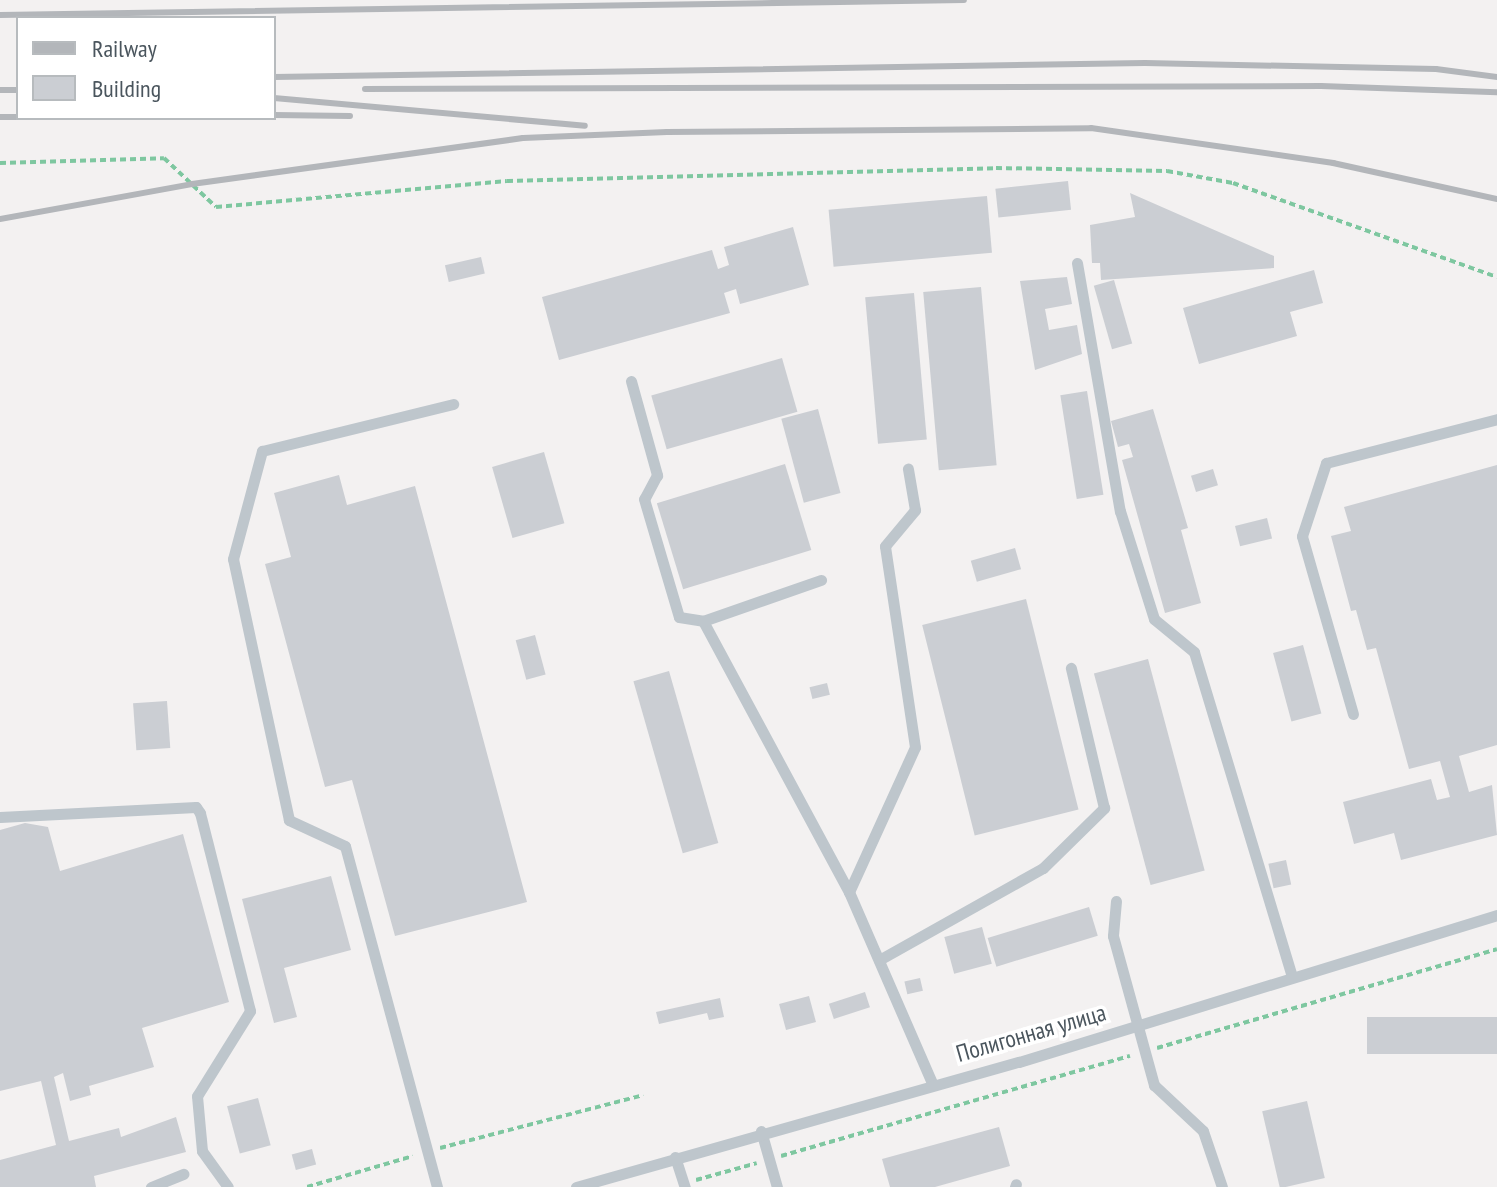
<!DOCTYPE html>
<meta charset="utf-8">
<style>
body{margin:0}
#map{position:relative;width:1497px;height:1187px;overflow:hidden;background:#f3f1f1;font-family:"PT Sans Narrow",sans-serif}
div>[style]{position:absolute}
.building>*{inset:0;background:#cbced3;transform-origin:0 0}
.path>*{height:4px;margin-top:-2px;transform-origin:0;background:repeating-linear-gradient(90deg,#7ec7a0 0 6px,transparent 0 10px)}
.lane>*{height:11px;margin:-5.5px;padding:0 5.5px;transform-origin:5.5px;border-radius:5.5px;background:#bec6cc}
.rail>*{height:6px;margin:-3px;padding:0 3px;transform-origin:3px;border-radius:3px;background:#b3b6ba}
span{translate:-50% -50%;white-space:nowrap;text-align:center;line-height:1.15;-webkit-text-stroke:7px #fff;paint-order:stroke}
.street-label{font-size:24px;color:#4a555d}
.legend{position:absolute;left:16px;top:16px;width:260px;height:104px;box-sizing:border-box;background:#fff;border:2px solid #b7bbbe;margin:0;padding:10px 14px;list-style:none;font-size:24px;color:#4a555d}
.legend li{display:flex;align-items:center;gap:16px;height:40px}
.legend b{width:40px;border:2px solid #b7bbbe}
</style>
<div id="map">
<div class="building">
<i style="left:1068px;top:181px;width:29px;height:73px;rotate:84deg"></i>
<i style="clip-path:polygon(1130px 193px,1274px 256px,1274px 268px,1101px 280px,1100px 263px,1092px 263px,1090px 225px,1135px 217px)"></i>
<i style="left:987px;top:196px;width:57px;height:159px;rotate:85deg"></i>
<i style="clip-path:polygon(793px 227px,809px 285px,740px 304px,736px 289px,724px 293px,730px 313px,559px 360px,542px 297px,712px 250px,718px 269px,729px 265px,724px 247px)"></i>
<i style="left:481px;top:257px;width:17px;height:37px;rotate:77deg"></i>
<i style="clip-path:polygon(1314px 270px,1323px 303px,1290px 312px,1297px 336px,1199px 364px,1183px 308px)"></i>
<i style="clip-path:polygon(1067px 277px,1072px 304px,1045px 309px,1049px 330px,1077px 325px,1082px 354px,1035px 370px,1020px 281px)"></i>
<i style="left:1114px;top:280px;width:66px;height:21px;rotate:74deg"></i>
<i style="left:981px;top:287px;width:179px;height:58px;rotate:85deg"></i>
<i style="left:914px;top:293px;width:147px;height:49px;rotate:85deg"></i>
<i style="left:782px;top:358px;width:56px;height:136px;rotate:74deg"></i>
<i style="left:1087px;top:391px;width:105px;height:27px;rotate:81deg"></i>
<i style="left:818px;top:409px;width:87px;height:38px;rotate:75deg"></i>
<i style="clip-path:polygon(1153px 409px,1188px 528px,1181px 530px,1201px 603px,1165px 613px,1122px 460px,1133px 457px,1129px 444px,1118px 447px,1111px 421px)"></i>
<i style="left:544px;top:452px;width:74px;height:54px;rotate:74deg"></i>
<i style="left:785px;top:464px;width:90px;height:134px;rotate:73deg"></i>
<i style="clip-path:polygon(1497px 465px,1497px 745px,1459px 756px,1469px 792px,1492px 785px,1497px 835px,1401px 860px,1394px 833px,1354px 844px,1343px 802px,1431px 779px,1437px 800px,1450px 797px,1440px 761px,1409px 769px,1376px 648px,1367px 650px,1356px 610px,1351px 611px,1331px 536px,1351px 531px,1344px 507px)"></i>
<i style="left:1213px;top:469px;width:17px;height:23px;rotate:73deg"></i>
<i style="clip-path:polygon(339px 475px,347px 505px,415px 486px,527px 902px,395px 936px,352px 780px,325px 787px,265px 564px,291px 557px,274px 493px)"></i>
<i style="left:1267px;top:518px;width:21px;height:33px;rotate:76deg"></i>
<i style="left:1015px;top:548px;width:22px;height:46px;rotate:74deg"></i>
<i style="left:1026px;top:599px;width:217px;height:107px;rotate:76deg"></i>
<i style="left:535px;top:635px;width:41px;height:20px;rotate:75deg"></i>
<i style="left:1303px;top:645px;width:71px;height:31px;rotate:75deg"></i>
<i style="left:1148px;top:659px;width:219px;height:56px;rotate:75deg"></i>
<i style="left:669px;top:671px;width:179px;height:37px;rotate:74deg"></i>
<i style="left:827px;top:683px;width:12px;height:18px;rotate:76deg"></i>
<i style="left:167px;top:701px;width:47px;height:34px;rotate:86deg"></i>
<i style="clip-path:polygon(25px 823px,48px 827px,60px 871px,183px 834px,229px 1002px,142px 1028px,154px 1067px,89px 1086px,91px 1095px,70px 1101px,63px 1073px,54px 1077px,69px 1141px,119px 1128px,121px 1137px,176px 1117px,186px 1152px,94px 1176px,96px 1187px,0 1187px,0 1160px,56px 1145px,41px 1081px,0 1091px,0 830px)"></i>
<i style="left:1286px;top:860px;width:25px;height:18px;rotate:78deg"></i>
<i style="clip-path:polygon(331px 876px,351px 950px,284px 968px,297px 1017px,274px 1023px,242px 899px)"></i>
<i style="left:1089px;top:907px;width:30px;height:106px;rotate:73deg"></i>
<i style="left:982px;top:927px;width:38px;height:39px;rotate:75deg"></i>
<i style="left:920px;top:978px;width:13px;height:16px;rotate:77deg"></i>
<i style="left:865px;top:992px;width:16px;height:38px;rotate:72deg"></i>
<i style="left:809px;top:996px;width:27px;height:31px;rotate:75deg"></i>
<i style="clip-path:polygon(720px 998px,724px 1017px,709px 1020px,707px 1013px,659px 1024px,656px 1012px)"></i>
<i style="left:1497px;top:1017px;width:37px;height:130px;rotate:90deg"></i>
<i style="left:258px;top:1098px;width:49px;height:32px;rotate:75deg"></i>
<i style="left:1307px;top:1101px;width:79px;height:46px;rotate:77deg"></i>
<i style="clip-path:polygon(999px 1127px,1010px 1166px,935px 1187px,890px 1187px,882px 1159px)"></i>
<i style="left:312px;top:1149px;width:16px;height:21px;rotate:75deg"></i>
</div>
<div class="path">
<i style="left:0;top:163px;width:164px;rotate:-1.7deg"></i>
<i style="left:164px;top:158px;width:71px;rotate:43.3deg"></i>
<i style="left:216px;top:207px;width:292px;rotate:-5.1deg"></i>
<i style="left:507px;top:181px;width:489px;rotate:-1.5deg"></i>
<i style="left:996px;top:168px;width:171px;rotate:1deg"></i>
<i style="left:1167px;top:171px;width:67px;rotate:10.3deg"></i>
<i style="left:1233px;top:183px;width:280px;rotate:19.6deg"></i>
<i style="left:1157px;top:1048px;width:354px;rotate:-16.2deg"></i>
<i style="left:440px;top:1148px;width:210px;rotate:-14.6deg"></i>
<i style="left:781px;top:1156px;width:363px;rotate:-16deg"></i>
<i style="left:696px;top:1180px;width:63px;rotate:-15.6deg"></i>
<i style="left:307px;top:1187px;width:110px;rotate:-16.3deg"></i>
</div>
<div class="lane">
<i style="left:1077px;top:263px;width:252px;rotate:80.2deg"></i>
<i style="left:1120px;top:511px;width:113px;rotate:72.5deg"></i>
<i style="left:1154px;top:619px;width:52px;rotate:39.5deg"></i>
<i style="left:1194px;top:652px;width:338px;rotate:73.2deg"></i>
<i style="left:631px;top:381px;width:98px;rotate:74.5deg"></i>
<i style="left:657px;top:475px;width:27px;rotate:118deg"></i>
<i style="left:644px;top:499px;width:123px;rotate:73.5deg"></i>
<i style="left:679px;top:617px;width:24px;rotate:9deg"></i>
<i style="left:703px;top:621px;width:308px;rotate:61.7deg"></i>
<i style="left:849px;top:892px;width:208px;rotate:66.5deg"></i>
<i style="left:703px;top:621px;width:125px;rotate:-19.2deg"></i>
<i style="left:1353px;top:714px;width:185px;rotate:-106deg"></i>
<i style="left:1302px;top:536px;width:77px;rotate:-71.8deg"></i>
<i style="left:1326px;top:463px;width:177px;rotate:-14.4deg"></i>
<i style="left:0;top:817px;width:196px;rotate:-2.9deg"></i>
<i style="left:196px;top:807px;width:7px;rotate:56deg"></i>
<i style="left:200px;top:813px;width:204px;rotate:75.8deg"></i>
<i style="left:250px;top:1011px;width:100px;rotate:121.9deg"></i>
<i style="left:197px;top:1096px;width:55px;rotate:84.8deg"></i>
<i style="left:202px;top:1151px;width:44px;rotate:54.2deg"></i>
<i style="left:849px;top:892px;width:159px;rotate:-65.5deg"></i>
<i style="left:915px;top:747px;width:203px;rotate:-98.5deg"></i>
<i style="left:885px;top:546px;width:47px;rotate:-50.2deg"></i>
<i style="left:915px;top:510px;width:42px;rotate:-99.7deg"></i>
<i style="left:1116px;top:901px;width:35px;rotate:95deg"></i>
<i style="left:1113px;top:936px;width:155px;rotate:74.6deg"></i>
<i style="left:1154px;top:1085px;width:67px;rotate:43.2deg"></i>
<i style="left:1203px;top:1131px;width:59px;rotate:71.3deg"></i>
<i style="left:879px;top:960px;width:188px;rotate:-29.3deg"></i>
<i style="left:1043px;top:868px;width:86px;rotate:-44.5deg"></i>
<i style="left:1104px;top:808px;width:144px;rotate:-103.3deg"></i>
<i style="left:761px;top:1131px;width:58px;rotate:74.1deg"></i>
<i style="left:675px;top:1157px;width:32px;rotate:72deg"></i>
<i style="left:151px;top:1187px;width:35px;rotate:-22deg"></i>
<i style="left:437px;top:1187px;width:353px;rotate:-105.1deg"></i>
<i style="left:345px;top:846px;width:62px;rotate:-155.1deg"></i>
<i style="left:289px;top:820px;width:267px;rotate:-102.1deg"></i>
<i style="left:233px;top:559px;width:112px;rotate:-75deg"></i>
<i style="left:262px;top:451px;width:197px;rotate:-13.8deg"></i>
<i style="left:576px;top:1187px;width:460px;rotate:-15.8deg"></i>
<i style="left:1019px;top:1062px;width:500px;rotate:-17.09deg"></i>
<i style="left:1015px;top:1187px;width:3px;rotate:-72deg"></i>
</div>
<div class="rail">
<i style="left:0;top:15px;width:964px;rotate:-0.89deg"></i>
<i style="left:274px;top:77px;width:871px;rotate:-0.92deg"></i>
<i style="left:1145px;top:63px;width:291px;rotate:1.2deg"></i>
<i style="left:1436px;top:69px;width:62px;rotate:7.5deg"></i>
<i style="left:365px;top:89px;width:956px;rotate:-0.18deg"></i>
<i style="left:1321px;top:86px;width:176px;rotate:2deg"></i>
<i style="left:0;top:90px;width:18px"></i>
<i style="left:274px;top:98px;width:312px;rotate:5.1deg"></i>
<i style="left:274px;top:115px;width:76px;rotate:0.8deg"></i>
<i style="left:0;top:117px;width:18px"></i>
<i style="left:0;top:219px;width:195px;rotate:-10.3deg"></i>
<i style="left:192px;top:184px;width:334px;rotate:-7.9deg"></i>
<i style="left:523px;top:138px;width:144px;rotate:-2.4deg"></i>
<i style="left:667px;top:132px;width:424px;rotate:-0.5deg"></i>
<i style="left:1091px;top:128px;width:245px;rotate:8.2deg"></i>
<i style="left:1333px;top:163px;width:168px;rotate:12.4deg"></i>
</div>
<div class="street-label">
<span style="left:1031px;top:1033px;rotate:-16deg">Полигонная улица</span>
</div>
<ul class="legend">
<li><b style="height:10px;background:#b3b6ba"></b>Railway</li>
<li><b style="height:22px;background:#cbced3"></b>Building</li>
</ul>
</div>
